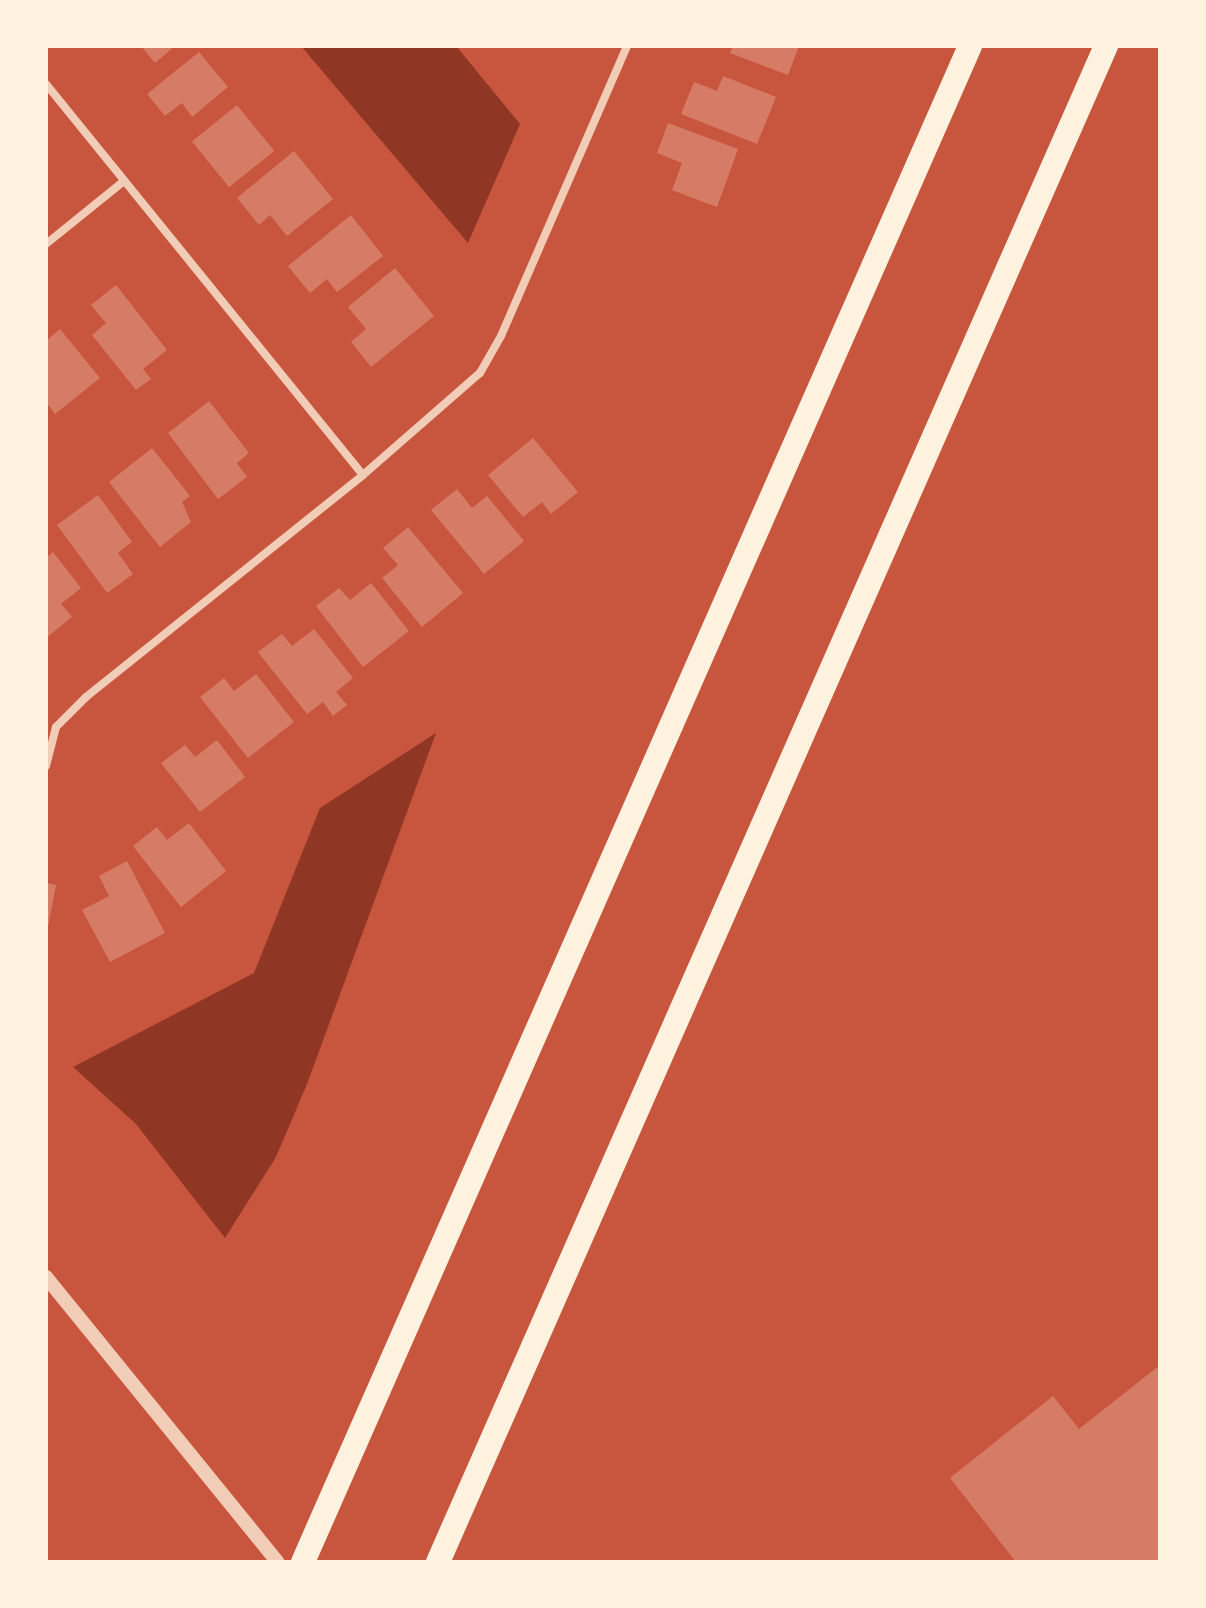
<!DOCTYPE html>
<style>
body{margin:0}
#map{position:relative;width:1206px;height:1608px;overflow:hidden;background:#c8553d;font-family:"Space Grotesk",sans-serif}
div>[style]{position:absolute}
.water>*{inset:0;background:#8f3625}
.building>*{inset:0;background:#d67c66;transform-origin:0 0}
.minor>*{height:8px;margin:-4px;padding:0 4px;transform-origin:4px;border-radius:4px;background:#f1ccb7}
.tertiary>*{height:14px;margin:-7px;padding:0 7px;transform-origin:7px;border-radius:7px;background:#f1ccb7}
.motorway>*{height:24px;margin:-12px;padding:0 12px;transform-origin:12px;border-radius:12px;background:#fff3e0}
span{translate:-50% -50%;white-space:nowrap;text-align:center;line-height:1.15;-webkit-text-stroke:6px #fff3e0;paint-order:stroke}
.frame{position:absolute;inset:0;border:48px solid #fff3e0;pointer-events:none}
</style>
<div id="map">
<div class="water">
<i style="clip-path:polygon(301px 46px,456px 46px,520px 124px,468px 243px)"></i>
<i style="clip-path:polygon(436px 733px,307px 1084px,276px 1157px,225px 1238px,136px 1124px,73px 1067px,254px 973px,320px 808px)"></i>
</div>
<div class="building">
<i style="clip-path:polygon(141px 46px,175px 46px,155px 63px)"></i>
<i style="clip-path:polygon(733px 46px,799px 46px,788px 75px,730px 53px)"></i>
<i style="clip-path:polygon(199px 52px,228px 87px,192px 117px,182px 103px,165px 116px,147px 94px)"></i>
<i style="clip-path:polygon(723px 76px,776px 97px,757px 144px,681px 114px,694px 82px,717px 91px)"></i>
<i style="left:237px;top:105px;width:59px;height:58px;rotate:51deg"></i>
<i style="clip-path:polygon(668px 123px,738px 149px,717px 207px,672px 190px,682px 163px,657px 153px)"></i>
<i style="clip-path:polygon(294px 151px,333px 199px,287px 236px,270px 215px,259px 225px,237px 198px)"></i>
<i style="clip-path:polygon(351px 215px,383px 256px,337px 292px,327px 279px,310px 293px,288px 266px)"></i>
<i style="clip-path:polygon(395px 268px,434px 316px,371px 367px,351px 342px,366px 329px,348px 307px)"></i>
<i style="clip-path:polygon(116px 285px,167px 350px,143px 369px,151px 379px,136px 390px,92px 335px,106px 323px,91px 305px)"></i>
<i style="clip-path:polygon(60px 329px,100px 378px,55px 414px,46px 402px,46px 341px)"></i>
<i style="clip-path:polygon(209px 401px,249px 453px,237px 463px,247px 477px,218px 499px,168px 433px)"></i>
<i style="clip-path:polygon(533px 438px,578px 492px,551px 514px,542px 502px,523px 517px,488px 475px)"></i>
<i style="clip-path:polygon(152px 448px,190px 496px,182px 502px,191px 522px,160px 547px,109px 482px)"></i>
<i style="clip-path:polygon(457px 489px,472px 508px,487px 496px,524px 541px,484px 574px,431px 510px)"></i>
<i style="clip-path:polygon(98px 495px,132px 542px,118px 553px,133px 574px,107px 593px,57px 525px)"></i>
<i style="clip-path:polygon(408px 527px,463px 593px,422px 627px,382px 578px,398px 565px,383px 548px)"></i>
<i style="clip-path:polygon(53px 552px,81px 588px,61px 604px,72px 617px,46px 638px,46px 558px)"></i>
<i style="clip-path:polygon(371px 583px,409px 631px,363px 667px,316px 606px,339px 588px,350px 600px)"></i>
<i style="clip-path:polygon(314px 629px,353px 678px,336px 692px,347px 705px,333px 716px,323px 702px,307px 714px,258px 652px,282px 634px,292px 646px)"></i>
<i style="clip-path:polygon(256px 674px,294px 722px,248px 758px,200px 697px,224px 678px,234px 691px)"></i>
<i style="clip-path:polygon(217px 740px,245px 777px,200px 812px,161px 763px,185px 745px,195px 757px)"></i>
<i style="clip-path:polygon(189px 823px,226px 871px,181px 907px,133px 846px,157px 827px,167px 840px)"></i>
<i style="clip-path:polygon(127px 861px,165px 933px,110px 962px,82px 910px,109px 896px,99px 876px)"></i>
<i style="clip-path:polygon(46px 883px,56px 885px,47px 932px,46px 932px)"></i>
<i style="clip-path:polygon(1160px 1365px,1160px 1562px,1016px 1562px,950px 1478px,1053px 1396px,1079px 1429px)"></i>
</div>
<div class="minor">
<i style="left:46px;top:84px;width:503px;rotate:50.97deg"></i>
<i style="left:46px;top:244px;width:100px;rotate:-38.9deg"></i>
<i style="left:46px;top:766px;width:40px;rotate:-75.6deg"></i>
<i style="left:56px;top:727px;width:42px;rotate:-45deg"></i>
<i style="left:86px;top:697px;width:355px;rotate:-38.7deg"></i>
<i style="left:363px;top:475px;width:155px;rotate:-41.1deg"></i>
<i style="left:480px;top:373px;width:43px;rotate:-60.4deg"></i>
<i style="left:501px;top:336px;width:316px;rotate:-66.5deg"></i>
</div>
<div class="tertiary">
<i style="left:46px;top:1277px;width:367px;rotate:50.9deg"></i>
</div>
<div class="motorway">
<i style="left:303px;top:1562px;width:1656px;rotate:-66.25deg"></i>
<i style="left:438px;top:1562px;width:1657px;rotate:-66.22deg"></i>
</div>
<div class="frame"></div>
</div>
